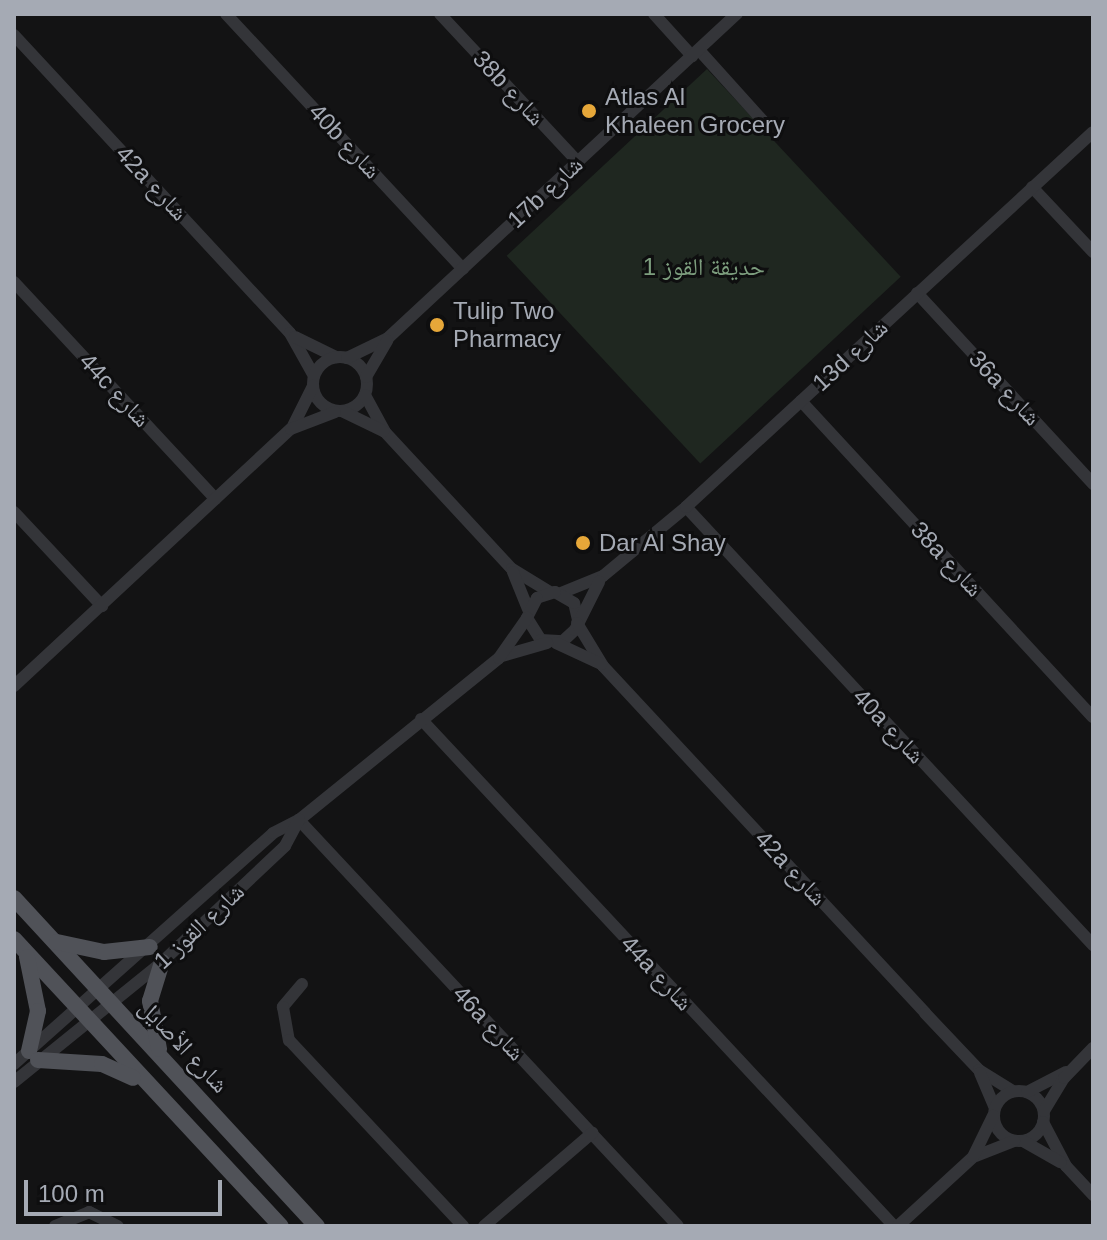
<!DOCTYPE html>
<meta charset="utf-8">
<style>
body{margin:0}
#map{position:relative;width:1107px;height:1240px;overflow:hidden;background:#131314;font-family:Helvetica,"Noto Naskh Arabic",sans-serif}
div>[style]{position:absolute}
.green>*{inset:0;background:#1f2720;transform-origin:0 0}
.minor>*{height:12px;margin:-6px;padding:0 6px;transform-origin:6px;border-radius:6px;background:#343539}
.minor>.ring{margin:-6px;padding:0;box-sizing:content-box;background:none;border:12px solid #343539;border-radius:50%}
.major>*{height:16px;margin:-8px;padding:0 8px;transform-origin:8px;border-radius:8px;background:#505258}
.dots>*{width:22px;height:22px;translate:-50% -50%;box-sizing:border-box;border:4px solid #0e0e0f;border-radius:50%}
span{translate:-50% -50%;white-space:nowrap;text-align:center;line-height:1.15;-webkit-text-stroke:6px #0e0e0f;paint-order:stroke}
.street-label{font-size:24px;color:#a5aab4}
.poi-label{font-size:24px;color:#a5aab4}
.left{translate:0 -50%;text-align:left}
.park-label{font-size:24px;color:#7d9e7e}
.frame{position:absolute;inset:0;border:16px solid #a5aab4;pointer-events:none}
.scale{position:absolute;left:24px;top:1180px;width:198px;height:36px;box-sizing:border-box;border:4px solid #a5aab4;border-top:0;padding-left:10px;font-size:24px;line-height:28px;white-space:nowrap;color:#a5aab4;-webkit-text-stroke:6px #0e0e0f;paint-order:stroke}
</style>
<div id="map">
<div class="green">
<i style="left:707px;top:69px;width:284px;height:274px;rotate:47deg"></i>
</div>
<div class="minor">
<i style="left:226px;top:14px;width:348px;rotate:47.1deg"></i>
<i style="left:440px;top:14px;width:202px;rotate:47deg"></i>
<i style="left:654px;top:14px;width:57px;rotate:47.9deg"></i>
<i style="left:14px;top:35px;width:406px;rotate:47.2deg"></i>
<i style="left:290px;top:333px;width:49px;rotate:60.8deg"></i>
<i style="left:699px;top:50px;width:96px;rotate:48deg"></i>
<i style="left:1032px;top:187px;width:89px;rotate:46.8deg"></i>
<i style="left:14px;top:282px;width:296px;rotate:47.1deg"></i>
<i style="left:917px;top:293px;width:260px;rotate:47.3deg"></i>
<i style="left:295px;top:337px;width:46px;rotate:26deg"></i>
<i class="ring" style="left:313px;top:357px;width:42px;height:42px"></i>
<i style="left:347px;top:358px;width:46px;rotate:-26deg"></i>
<i style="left:388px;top:338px;width:476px;rotate:-42.9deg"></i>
<i style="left:366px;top:377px;width:42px;rotate:-59.7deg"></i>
<i style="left:365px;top:395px;width:42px;rotate:61.6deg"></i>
<i style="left:385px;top:432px;width:187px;rotate:47.2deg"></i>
<i style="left:512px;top:569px;width:44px;rotate:31.2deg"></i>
<i style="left:801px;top:401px;width:430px;rotate:47.3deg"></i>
<i style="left:342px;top:411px;width:46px;rotate:26deg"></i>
<i style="left:293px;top:426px;width:45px;rotate:-63.4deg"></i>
<i style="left:686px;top:507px;width:598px;rotate:47.1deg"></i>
<i style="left:14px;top:512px;width:129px;rotate:46.9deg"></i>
<i style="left:513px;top:572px;width:40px;rotate:68deg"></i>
<i style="left:561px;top:593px;width:45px;rotate:-22deg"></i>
<i style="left:603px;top:576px;width:108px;rotate:-39.7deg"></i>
<i style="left:686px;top:507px;width:553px;rotate:-42.66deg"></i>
<i style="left:578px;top:620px;width:17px;rotate:-103deg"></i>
<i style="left:574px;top:603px;width:22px;rotate:-150deg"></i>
<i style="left:555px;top:592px;width:19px;rotate:162deg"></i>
<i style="left:537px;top:598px;width:22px;rotate:117deg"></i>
<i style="left:527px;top:618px;width:26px;rotate:58deg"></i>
<i style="left:541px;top:640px;width:22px;rotate:3deg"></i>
<i style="left:563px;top:641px;width:16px;rotate:-43deg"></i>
<i style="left:575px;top:630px;width:54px;rotate:-63.4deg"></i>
<i style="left:577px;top:623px;width:50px;rotate:58.8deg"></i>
<i style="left:603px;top:666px;width:473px;rotate:47.1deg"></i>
<i style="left:925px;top:1013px;width:79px;rotate:46.5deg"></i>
<i style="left:979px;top:1070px;width:40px;rotate:32deg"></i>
<i style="left:556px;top:643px;width:50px;rotate:25deg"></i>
<i style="left:502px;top:656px;width:47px;rotate:-16.1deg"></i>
<i style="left:14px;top:686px;width:378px;rotate:-42.9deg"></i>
<i style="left:291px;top:429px;width:47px;rotate:-21.1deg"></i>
<i style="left:421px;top:719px;width:693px;rotate:46.99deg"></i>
<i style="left:299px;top:820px;width:555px;rotate:46.97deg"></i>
<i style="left:302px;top:984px;width:30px;rotate:130deg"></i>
<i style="left:283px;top:1007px;width:34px;rotate:80deg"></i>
<i style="left:289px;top:1040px;width:255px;rotate:46.9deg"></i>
<i style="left:14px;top:1064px;width:347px;rotate:-41.7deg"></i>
<i style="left:273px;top:833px;width:29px;rotate:-27deg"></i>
<i style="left:299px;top:820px;width:257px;rotate:-39deg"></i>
<i style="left:499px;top:658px;width:49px;rotate:-55deg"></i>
<i style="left:980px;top:1073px;width:38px;rotate:67deg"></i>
<i style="left:14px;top:1082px;width:191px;rotate:-39deg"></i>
<i style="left:162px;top:962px;width:169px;rotate:-43.3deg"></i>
<i style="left:285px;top:846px;width:30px;rotate:-62deg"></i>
<i class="ring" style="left:994px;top:1091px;width:38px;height:38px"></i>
<i style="left:1027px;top:1092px;width:44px;rotate:-27.1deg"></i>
<i style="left:1044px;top:1111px;width:39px;rotate:-59deg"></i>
<i style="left:1064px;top:1078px;width:42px;rotate:-46deg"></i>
<i style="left:1043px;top:1122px;width:50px;rotate:62.4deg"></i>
<i style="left:1066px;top:1166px;width:40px;rotate:47deg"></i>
<i style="left:1023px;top:1141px;width:43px;rotate:29.6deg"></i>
<i style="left:976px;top:1156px;width:41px;rotate:-21.5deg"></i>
<i style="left:55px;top:1226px;width:37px;rotate:-22deg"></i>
<i style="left:89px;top:1212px;width:32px;rotate:26deg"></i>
<i style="left:484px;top:1226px;width:143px;rotate:-40.7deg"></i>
<i style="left:898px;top:1226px;width:102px;rotate:-42.6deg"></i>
<i style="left:973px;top:1157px;width:46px;rotate:-64deg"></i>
</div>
<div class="major">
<i style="left:14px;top:898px;width:447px;rotate:47.3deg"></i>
<i style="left:14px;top:939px;width:392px;rotate:47.1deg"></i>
<i style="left:57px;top:942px;width:48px;rotate:12deg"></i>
<i style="left:104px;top:952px;width:46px;rotate:-6.2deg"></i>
<i style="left:27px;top:957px;width:55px;rotate:78.5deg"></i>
<i style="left:38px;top:1011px;width:41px;rotate:102.7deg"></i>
<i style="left:159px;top:1049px;width:49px;rotate:-100.6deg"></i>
<i style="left:150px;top:1001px;width:41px;rotate:-72.9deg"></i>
<i style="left:38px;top:1060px;width:64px;rotate:3.6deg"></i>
<i style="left:102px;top:1064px;width:34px;rotate:24deg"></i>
</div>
<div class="dots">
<i style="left:589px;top:111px;background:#e6a739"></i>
<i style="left:437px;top:325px;background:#e6a739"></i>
<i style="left:583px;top:543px;background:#e6a739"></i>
</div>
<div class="street-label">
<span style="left:509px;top:88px;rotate:47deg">38b شارع</span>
<span style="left:345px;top:141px;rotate:47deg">40b شارع</span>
<span style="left:152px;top:183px;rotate:47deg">42a شارع</span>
<span style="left:545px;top:192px;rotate:-43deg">17b شارع</span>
<span style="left:850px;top:355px;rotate:-43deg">13d شارع</span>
<span style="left:1005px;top:388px;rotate:47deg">36a شارع</span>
<span style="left:115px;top:390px;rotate:47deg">44c شارع</span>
<span style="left:947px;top:559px;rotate:47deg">38a شارع</span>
<span style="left:889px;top:726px;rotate:47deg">40a شارع</span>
<span style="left:791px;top:868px;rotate:47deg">42a شارع</span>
<span style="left:199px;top:926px;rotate:-43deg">شارع القوز 1</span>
<span style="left:657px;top:973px;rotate:47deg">44a شارع</span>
<span style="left:489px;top:1023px;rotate:47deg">46a شارع</span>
<span style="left:184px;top:1046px;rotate:47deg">شارع الأصايل</span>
</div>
<div class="poi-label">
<span class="left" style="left:605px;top:111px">Atlas Al<br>Khaleen Grocery</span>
<span class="left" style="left:453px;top:325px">Tulip Two<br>Pharmacy</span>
<span class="left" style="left:599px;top:543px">Dar Al Shay</span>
</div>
<div class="park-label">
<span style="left:704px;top:267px">حديقة القوز 1</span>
</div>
<div class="frame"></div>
<div class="scale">100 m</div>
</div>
